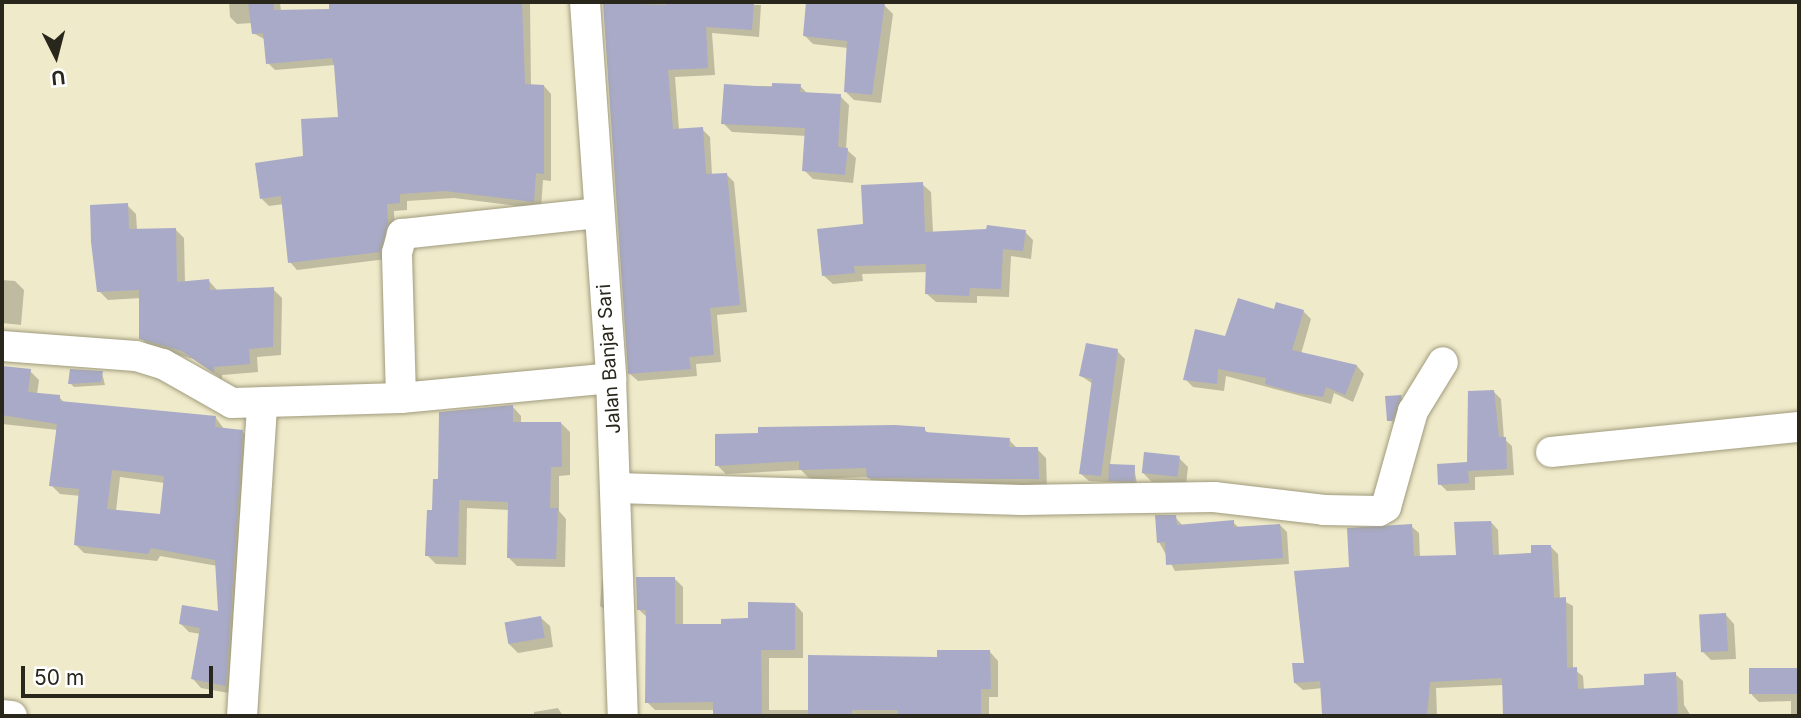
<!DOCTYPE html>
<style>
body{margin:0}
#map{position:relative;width:1801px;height:718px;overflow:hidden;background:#efeaca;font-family:Inter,sans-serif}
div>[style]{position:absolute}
.shadow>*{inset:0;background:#0003}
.building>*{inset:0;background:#a8aac7;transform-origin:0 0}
.roads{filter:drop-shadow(0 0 2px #a09b7d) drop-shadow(0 0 2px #a09b7d)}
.minor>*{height:30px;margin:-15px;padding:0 15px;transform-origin:15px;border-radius:15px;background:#fff}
span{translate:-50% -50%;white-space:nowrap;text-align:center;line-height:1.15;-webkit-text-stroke:6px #fff;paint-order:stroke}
.street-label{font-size:19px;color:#29271b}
.frame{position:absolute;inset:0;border:4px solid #29271b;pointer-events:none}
.north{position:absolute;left:21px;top:21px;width:70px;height:70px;-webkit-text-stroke:5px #fff;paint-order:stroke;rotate:174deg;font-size:19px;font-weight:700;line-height:28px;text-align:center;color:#29271b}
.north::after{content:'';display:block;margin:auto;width:24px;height:32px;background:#29271b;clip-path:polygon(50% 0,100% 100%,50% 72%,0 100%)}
.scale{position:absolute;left:21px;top:666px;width:192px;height:32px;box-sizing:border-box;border:4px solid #29271b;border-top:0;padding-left:9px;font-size:21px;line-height:24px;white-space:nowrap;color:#29271b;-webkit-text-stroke:5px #fff;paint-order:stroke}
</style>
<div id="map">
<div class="shadow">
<i style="clip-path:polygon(229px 2px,280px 2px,281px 12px,331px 11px,331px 2px,530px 2px,531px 86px,544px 86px,551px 94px,551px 181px,543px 180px,541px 209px,454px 198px,407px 201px,407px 210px,394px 211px,395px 232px,387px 259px,297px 270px,290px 262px,284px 204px,269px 206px,262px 199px,340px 118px,335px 65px,275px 70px,268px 63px,266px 40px,253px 33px,252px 23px,237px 24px,230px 17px)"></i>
<i style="clip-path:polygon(604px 2px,761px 5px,759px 37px,712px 33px,715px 75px,675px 77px,679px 130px,702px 129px,710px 137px,712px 175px,726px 174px,734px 182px,747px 312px,717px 315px,721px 362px,696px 364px,697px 376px,638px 381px,630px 374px)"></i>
<i style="clip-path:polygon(808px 2px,884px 5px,893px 14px,881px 103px,854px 100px,845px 91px,848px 48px,813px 44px,805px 36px)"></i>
<i style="clip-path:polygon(725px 86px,800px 86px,808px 94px,840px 96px,849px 105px,846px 149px,856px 158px,853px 183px,813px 179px,804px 170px,807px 136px,732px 132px,723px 123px)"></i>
<i style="clip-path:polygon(922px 184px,931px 192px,933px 233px,1025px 232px,1033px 240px,1031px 259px,1011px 256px,1009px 297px,977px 296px,977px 303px,936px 302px,927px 294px,928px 272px,862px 274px,863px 281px,833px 284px,824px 276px,864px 226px)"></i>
<i style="clip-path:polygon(127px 205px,136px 214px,137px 230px,175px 229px,184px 238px,185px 283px,209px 281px,217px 290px,273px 289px,282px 298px,281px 355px,257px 357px,258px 372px,222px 375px,222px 379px,193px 359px,150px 347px,141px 338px,141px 298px,108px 300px,99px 291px)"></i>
<i style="clip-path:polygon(2px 280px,15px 281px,24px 290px,21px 325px,2px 323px)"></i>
<i style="clip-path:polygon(1303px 311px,1311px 319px,1301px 354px,1357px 366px,1364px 374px,1353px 402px,1334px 393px,1331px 404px,1226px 376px,1224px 391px,1193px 387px,1185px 379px,1226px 338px,1275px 312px)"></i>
<i style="clip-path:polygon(1117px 351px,1125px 359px,1110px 465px,1134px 467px,1137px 484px,1089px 481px,1081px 474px,1093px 384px,1081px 376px)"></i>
<i style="clip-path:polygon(evenodd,2px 368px,30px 371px,39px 380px,37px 394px,59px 397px,65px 403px,216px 418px,224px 429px,242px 431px,251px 440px,234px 694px,201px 688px,193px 679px,201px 634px,189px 632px,180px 623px,220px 614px,218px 566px,160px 556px,157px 561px,84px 553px,76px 545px,81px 496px,60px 494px,51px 485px,58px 430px,2px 424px,2px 368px,120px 477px,165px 483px,161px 516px,116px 511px,120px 477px)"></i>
<i style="clip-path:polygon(102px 373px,105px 385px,74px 387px,70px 383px)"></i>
<i style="clip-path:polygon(1494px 392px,1501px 399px,1504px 439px,1512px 446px,1514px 475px,1475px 477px,1475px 490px,1447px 491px,1440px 484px,1469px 464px)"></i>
<i style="clip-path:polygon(1401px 397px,1405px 401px,1393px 424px,1387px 398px)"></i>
<i style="clip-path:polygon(513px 407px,521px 416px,521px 424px,561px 423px,570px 432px,570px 475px,559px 476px,559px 511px,566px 519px,565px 567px,517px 566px,508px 557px,510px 510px,467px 508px,466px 565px,436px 564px,427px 555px,440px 481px)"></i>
<i style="clip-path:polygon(924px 429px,930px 435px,1009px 440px,1018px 449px,1037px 449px,1046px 458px,1047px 488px,877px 486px,868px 477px,810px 479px,801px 470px,726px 474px,717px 465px)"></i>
<i style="clip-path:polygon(1179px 458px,1188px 467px,1186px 485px,1152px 482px,1143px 473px)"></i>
<i style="clip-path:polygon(1175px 517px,1183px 526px,1233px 522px,1239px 528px,1280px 525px,1287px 532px,1289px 564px,1175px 571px,1159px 542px)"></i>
<i style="clip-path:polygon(1491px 522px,1498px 530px,1499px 556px,1533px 554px,1550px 546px,1558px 554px,1560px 599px,1573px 606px,1573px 669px,1583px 676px,1584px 690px,1646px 687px,1675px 674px,1683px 681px,1684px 705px,1691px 716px,1505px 716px,1504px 685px,1436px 688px,1437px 716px,1325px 716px,1323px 688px,1303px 690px,1295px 683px,1351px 569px,1411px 526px,1419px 533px,1420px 558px,1458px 557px)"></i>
<i style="clip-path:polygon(675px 579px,683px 587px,683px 626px,722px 626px,795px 604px,803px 613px,803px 658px,769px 658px,769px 710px,809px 710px,939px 659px,990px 652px,998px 661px,998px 697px,989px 697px,989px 716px,714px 716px,714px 710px,655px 710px,647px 702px,648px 618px,638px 609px)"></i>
<i style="clip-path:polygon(602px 580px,604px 582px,605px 610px,600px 606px)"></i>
<i style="clip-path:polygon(1726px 615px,1734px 624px,1736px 659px,1711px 660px,1702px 651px)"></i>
<i style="clip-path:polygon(541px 618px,550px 626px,553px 647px,518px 653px,509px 644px)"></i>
<i style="clip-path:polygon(1799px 669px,1799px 716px,1791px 716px,1791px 701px,1759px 702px,1752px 695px,1751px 671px)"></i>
<i style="clip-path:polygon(558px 708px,563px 716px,534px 716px,534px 712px)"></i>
</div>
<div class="building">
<i style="clip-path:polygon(248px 2px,274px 2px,274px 10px,329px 9px,329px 2px,522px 2px,525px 84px,544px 85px,544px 174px,536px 173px,534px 202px,445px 191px,400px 194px,400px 203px,387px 204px,388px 224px,380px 252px,288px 263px,281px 196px,260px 199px,255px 163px,303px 156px,301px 119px,338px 117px,334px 65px,332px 58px,266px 64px,263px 33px,252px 34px)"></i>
<i style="clip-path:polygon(666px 2px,754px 2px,752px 30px,706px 27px,708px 68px,668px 70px,673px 129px,703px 127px,706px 174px,727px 173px,740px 305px,710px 308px,714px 355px,689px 357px,691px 369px,628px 374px,603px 3px,666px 5px)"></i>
<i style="clip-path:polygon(806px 2px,885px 3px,872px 95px,844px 92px,847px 41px,803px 36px)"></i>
<i style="clip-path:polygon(772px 83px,801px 84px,800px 92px,841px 94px,838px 147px,848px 148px,845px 175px,802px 171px,805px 128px,721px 124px,724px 84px,772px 87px)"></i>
<i style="clip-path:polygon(923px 182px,925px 232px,986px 229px,987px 225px,1026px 230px,1023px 251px,1003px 249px,1001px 289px,970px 288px,969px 296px,925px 294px,926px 264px,854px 266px,855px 273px,822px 276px,817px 229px,863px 224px,861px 185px)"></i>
<i style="clip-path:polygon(128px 203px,129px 229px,176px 228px,177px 282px,209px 279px,210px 290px,274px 287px,273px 347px,249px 349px,250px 364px,214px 367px,214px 373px,182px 351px,139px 339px,139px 290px,97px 292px,91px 242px,90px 205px)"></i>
<i style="clip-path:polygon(1238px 298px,1274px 309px,1276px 302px,1304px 310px,1292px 350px,1357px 365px,1345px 395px,1326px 387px,1323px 397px,1297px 393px,1265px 384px,1266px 378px,1218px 369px,1217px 384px,1183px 380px,1195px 329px,1225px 336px)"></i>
<i style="clip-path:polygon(1086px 343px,1118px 349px,1101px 476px,1079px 474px,1092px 379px,1079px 376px)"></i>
<i style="clip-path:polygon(evenodd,2px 366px,31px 369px,28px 392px,60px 395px,60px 401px,216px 416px,215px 427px,243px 430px,226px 686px,191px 679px,200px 628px,179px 624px,182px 605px,218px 611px,215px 560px,151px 548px,148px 554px,74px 545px,79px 489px,49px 486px,57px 424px,2px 415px,2px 366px,112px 470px,164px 476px,160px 514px,107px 509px,112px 470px)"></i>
<i style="clip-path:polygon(70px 369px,103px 371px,101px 382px,68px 384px)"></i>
<i style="clip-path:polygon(1494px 390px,1499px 437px,1506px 437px,1507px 469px,1468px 471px,1469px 483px,1438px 485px,1437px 464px,1467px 462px,1468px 391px)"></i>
<i style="clip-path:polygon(1402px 395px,1392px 421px,1387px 421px,1385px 396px)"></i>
<i style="clip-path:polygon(513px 405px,513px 422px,561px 422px,562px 467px,551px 467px,550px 508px,558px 508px,556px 559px,507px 558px,508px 502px,459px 500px,458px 557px,425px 556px,427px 510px,432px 510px,433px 479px,438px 479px,439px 412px)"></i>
<i style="clip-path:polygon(895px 425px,925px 427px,925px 432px,1010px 438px,1009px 447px,1038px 447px,1039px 479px,867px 478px,866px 468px,799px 470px,799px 461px,715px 466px,715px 434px,758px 433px,758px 427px)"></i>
<i style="left:1144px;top:452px;width:36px;height:21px;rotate:6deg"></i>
<i style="left:1109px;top:464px;width:26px;height:17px;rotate:2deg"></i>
<i style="clip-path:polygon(1155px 515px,1176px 515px,1177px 525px,1234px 520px,1234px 527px,1280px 524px,1283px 558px,1166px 565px,1165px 542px,1157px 543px)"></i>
<i style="clip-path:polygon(1491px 521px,1493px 555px,1531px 553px,1531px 545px,1551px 545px,1554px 598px,1566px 597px,1567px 668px,1577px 667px,1578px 689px,1644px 685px,1644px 674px,1676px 672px,1678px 716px,1503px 716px,1502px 678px,1430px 682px,1427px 716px,1335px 716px,1322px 714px,1320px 681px,1294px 683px,1292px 663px,1304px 663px,1294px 571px,1349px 567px,1347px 528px,1412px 524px,1414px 556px,1456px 555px,1454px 522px)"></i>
<i style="clip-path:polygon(636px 577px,675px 577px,675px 624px,721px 624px,721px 619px,748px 618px,748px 602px,795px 603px,795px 650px,761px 650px,762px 716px,713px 716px,713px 702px,645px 703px,646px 610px,637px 610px)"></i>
<i style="left:1726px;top:613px;width:38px;height:27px;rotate:87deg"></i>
<i style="left:541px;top:616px;width:22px;height:37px;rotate:80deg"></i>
<i style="clip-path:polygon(937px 650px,990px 650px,991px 689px,981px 689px,981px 716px,898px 716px,898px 710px,852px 710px,851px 716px,808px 716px,808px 655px,937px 657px)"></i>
<i style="left:1799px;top:668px;width:26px;height:50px;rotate:90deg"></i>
</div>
<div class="roads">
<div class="minor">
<i style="left:585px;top:2px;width:377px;rotate:86deg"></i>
<i style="left:611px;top:378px;width:338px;rotate:88deg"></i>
<i style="left:2px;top:346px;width:134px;rotate:4.3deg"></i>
<i style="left:136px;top:356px;width:28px;rotate:17deg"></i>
<i style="left:163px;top:364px;width:79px;rotate:29.5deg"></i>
<i style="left:232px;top:403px;width:169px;rotate:-1.7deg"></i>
<i style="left:401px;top:398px;width:211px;rotate:-5.4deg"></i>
<i style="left:401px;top:398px;width:145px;rotate:-91.6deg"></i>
<i style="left:397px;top:253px;width:20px;rotate:-75deg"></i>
<i style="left:402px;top:234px;width:198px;rotate:-6.1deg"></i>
<i style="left:1551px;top:452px;width:249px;rotate:-5.8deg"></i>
<i style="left:616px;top:488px;width:406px;rotate:1.7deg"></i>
<i style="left:1022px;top:500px;width:192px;rotate:-0.9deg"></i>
<i style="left:1214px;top:497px;width:111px;rotate:6.7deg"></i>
<i style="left:1324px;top:510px;width:55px;rotate:1deg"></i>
<i style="left:1379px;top:511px;width:8px;rotate:-30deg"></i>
<i style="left:1386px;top:507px;width:100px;rotate:-74.3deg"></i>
<i style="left:1413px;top:411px;width:57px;rotate:-58.5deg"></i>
<i style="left:2px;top:715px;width:10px;rotate:6deg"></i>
<i style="left:242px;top:716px;width:314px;rotate:-86.3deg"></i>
</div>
</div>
<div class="street-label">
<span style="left:609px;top:359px;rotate:-94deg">Jalan Banjar Sari</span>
</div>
<div class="frame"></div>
<div class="north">U</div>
<div class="scale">50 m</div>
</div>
